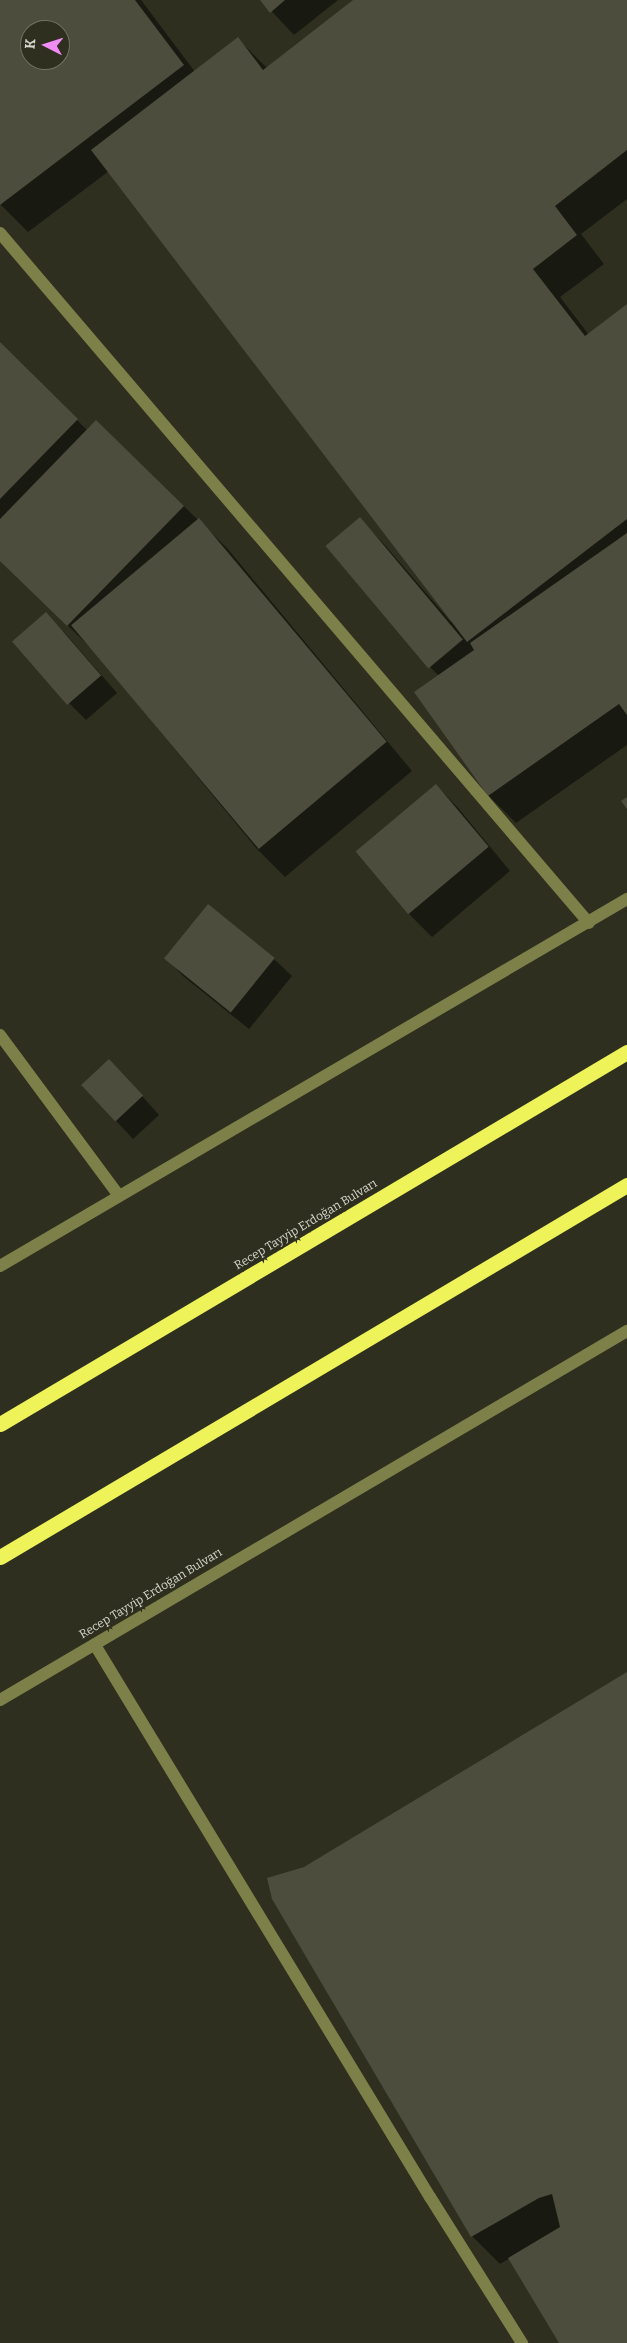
<!DOCTYPE html>
<meta charset="utf-8">
<style>
body{margin:0}
#map{position:relative;width:627px;height:2343px;overflow:hidden;background:#2e2f1f;font-family:Bitter,serif}
div>[style]{position:absolute}
.shadow>*{inset:0;background:#0007}
.building>*{inset:0;background:#4c4d3c;transform-origin:0 0}
.minor>*{height:12px;margin:-6px;padding:0 6px;transform-origin:6px;border-radius:6px;background:#7d8048}
.highway>*{height:15px;margin:-7.5px;padding:0 7.5px;transform-origin:7.5px;border-radius:7.5px;background:#edf359}
span{translate:-50% -50%;white-space:nowrap;text-align:center;line-height:1.15;-webkit-text-stroke:4px #2e2f1f;paint-order:stroke}
.street-label{font-size:12px;color:#d5d6cc}
.north{position:absolute;left:20px;top:20px;width:50px;height:50px;box-sizing:border-box;background:#2e2f1f;border:1px solid #717264;border-radius:50%;rotate:275deg;font-size:14px;font-weight:700;line-height:20px;text-align:center;color:#d5d6cc}
.north::after{content:'';display:block;margin:auto;width:18px;height:22px;background:#f18bf5;clip-path:polygon(50% 0,100% 100%,50% 72%,0 100%)}
</style>
<div id="map">
<div class="shadow">
<i style="clip-path:polygon(evenodd,0 0,141px 0,195px 72px,238px 39px,267px 68px,356px 0,627px 0,627px 199px,581px 234px,604px 264px,560px 297px,589px 335px,627px 305px,627px 745px,516px 823px,489px 796px,439px 676px,430px 667px,359px 519px,383px 543px,451px 622px,452px 620px,109px 171px,28px 232px,0 204px,0 0,30px 30px,60px 30px,60px 60px,30px 60px,30px 30px)"></i>
<i style="clip-path:polygon(261px 0,338px 0,294px 35px)"></i>
<i style="clip-path:polygon(0 344px,87px 430px,96px 421px,227px 548px,412px 771px,285px 877px,257px 849px,92px 649px,0 560px)"></i>
<i style="clip-path:polygon(63px 631px,117px 693px,86px 720px,69px 703px)"></i>
<i style="clip-path:polygon(436px 785px,459px 809px,510px 871px,432px 937px,408px 913px)"></i>
<i style="clip-path:polygon(166px 958px,274px 959px,292px 976px,249px 1029px,183px 976px)"></i>
<i style="clip-path:polygon(126px 1078px,159px 1115px,133px 1139px,83px 1085px)"></i>
<i style="clip-path:polygon(627px 1673px,627px 2343px,560px 2343px,510px 2258px,500px 2264px,472px 2236px,274px 1899px,304px 1869px)"></i>
</div>
<div class="building">
<i style="clip-path:polygon(evenodd,0 0,135px 0,184px 65px,0 205px,0 0,30px 30px,60px 30px,60px 60px,30px 60px,30px 30px)"></i>
<i style="clip-path:polygon(260px 0,285px 0,270px 13px)"></i>
<i style="clip-path:polygon(353px 0,627px 0,627px 150px,555px 206px,577px 235px,533px 269px,585px 336px,627px 304px,627px 519px,467px 642px,91px 150px,238px 37px,263px 70px)"></i>
<i style="clip-path:polygon(0 342px,78px 419px,0 499px)"></i>
<i style="clip-path:polygon(96px 420px,184px 506px,67px 626px,0 561px,0 519px)"></i>
<i style="left:360px;top:517px;width:160px;height:45px;rotate:50deg"></i>
<i style="left:199px;top:518px;width:292px;height:167px;rotate:50deg"></i>
<i style="clip-path:polygon(627px 533px,627px 715px,619px 704px,488px 796px,414px 692px,474px 650px,470px 643px)"></i>
<i style="left:46px;top:612px;width:84px;height:45px;rotate:49deg"></i>
<i style="left:436px;top:784px;width:82px;height:105px;rotate:50deg"></i>
<i style="clip-path:polygon(627px 797px,627px 809px,621px 801px)"></i>
<i style="left:208px;top:904px;width:86px;height:70px;rotate:39deg"></i>
<i style="left:109px;top:1059px;width:50px;height:38px;rotate:47deg"></i>
<i style="clip-path:polygon(627px 1672px,627px 2343px,559px 2343px,508px 2258px,560px 2227px,552px 2194px,539px 2198px,471px 2237px,272px 1899px,267px 1878px,304px 1867px)"></i>
</div>
<div class="minor">
<i style="left:0;top:233px;width:907px;rotate:49.52deg"></i>
<i style="left:0;top:1035px;width:200px;rotate:53.5deg"></i>
<i style="left:0;top:1266px;width:727px;rotate:-30.34deg"></i>
<i style="left:95px;top:1645px;width:646px;rotate:58.75deg"></i>
<i style="left:430px;top:2197px;width:173px;rotate:57.8deg"></i>
<i style="left:0;top:1700px;width:728px;rotate:-30.48deg"></i>
</div>
<div class="highway">
<i style="left:0;top:1424px;width:729px;rotate:-30.68deg"></i>
<i style="left:0;top:1557px;width:729px;rotate:-30.68deg"></i>
</div>
<div class="street-label">
<span style="left:306px;top:1225px;rotate:-31deg">Recep Tayyip Erdoğan Bulvarı</span>
<span style="left:151px;top:1594px;rotate:-31deg">Recep Tayyip Erdoğan Bulvarı</span>
</div>
<div class="north">K</div>
</div>
